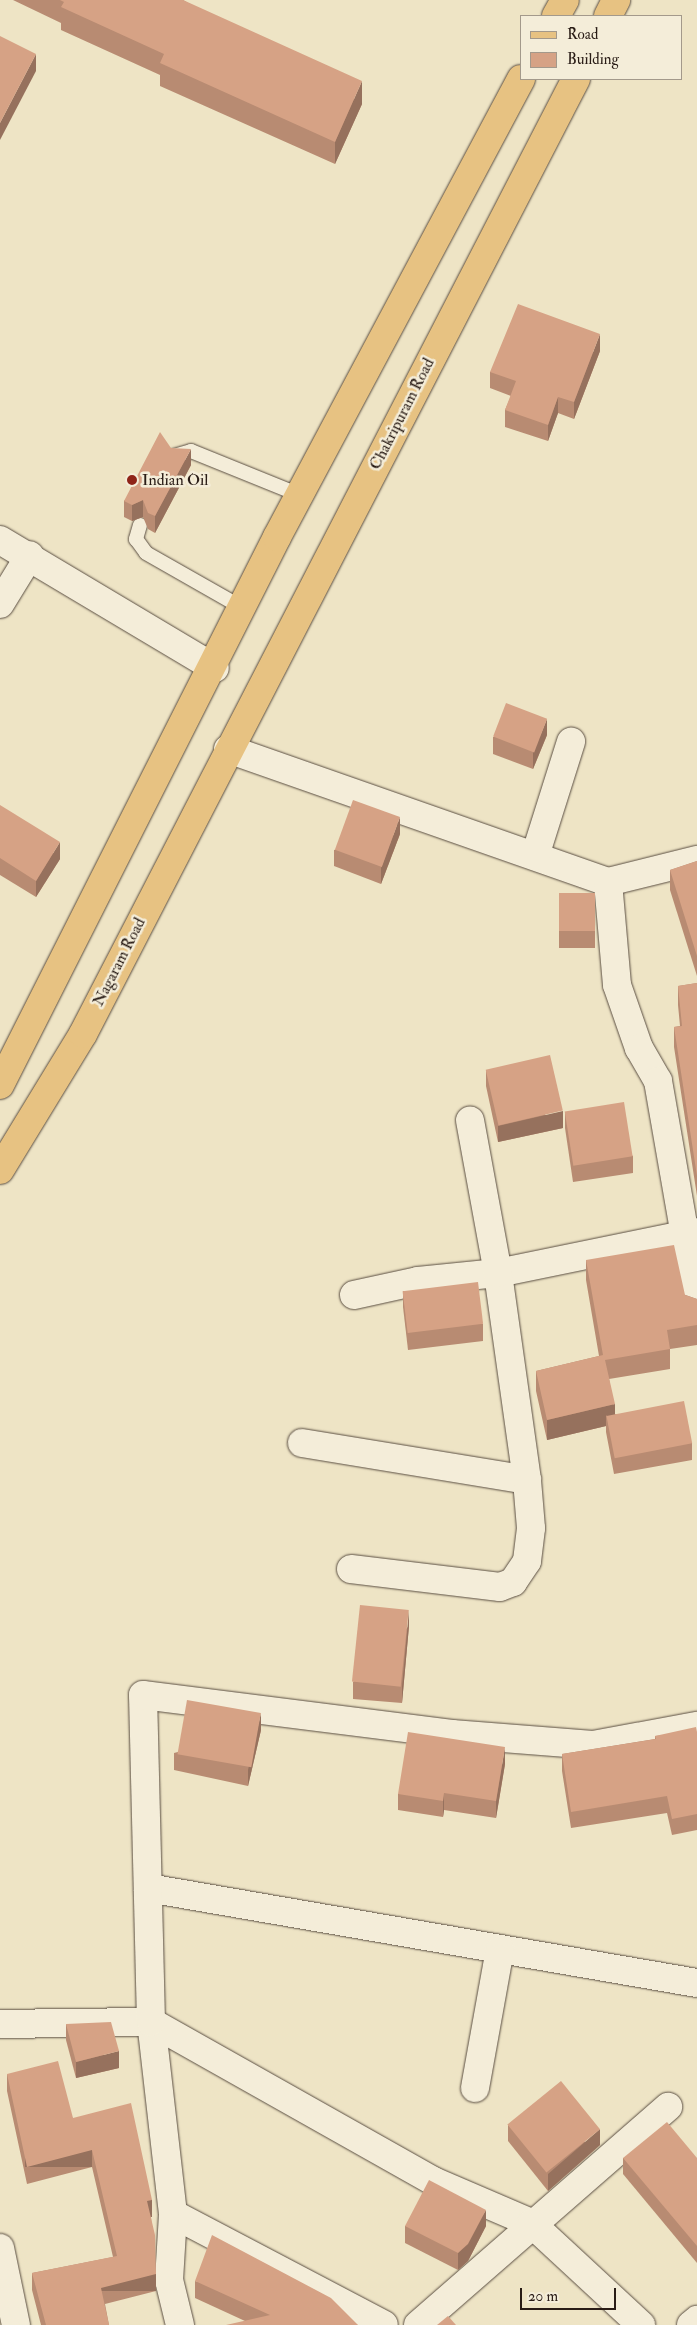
<!DOCTYPE html>
<style>
body{margin:0}
#map{position:relative;width:697px;height:2325px;overflow:hidden;background:#eee4c5;font-family:"IM FELL Double Pica",serif}
div>[style]{position:absolute}
.roads{filter:drop-shadow(0 0 1px #5a4e42) drop-shadow(0 0 1px #5a4e42)}
.service>*{height:14px;margin:-7px;padding:0 7px;transform-origin:7px;border-radius:7px;background:#f4edd9}
.minor>*{height:28px;margin:-14px;padding:0 14px;transform-origin:14px;border-radius:14px;background:#f4edd9}
.tertiary>*{height:28px;margin:-14px;padding:0 14px;transform-origin:14px;border-radius:14px;background:#f4edd9}
.primary>*{height:28px;margin:-14px;padding:0 14px;transform-origin:14px;border-radius:14px;background:#e7c282}
.wall>*{inset:0;background:#b88b72;transform-origin:0 0}
.shaded-wall>*{inset:0;background:#96715d;transform-origin:0 0}
.building>*{inset:0;background:#d6a285;transform-origin:0 0}
.dots>*{width:14px;height:14px;translate:-50% -50%;box-sizing:border-box;border:2px solid #f4edd9;border-radius:50%}
span{translate:-50% -50%;white-space:nowrap;text-align:center;line-height:1.15;-webkit-text-stroke:5px #f4edd9;paint-order:stroke}
.street-label{font-size:16px;color:#291c16}
.poi-label{font-size:16px;color:#291c16}
.left{translate:0 -50%;text-align:left}
.legend{position:absolute;left:520px;top:15px;width:162px;height:65px;box-sizing:border-box;background:#f4edd9;border:1px solid #a3998b;margin:0;padding:6px 9px;list-style:none;font-size:15px;color:#291c16}
.legend li{display:flex;align-items:center;gap:10px;height:25px}
.legend b{width:25px;border:1px solid #a3998b}
.scale{position:absolute;left:520px;top:2288px;width:96px;height:22px;box-sizing:border-box;border:2px solid #291c16;border-top:0;padding-left:6px;font-size:15px;line-height:18px;white-space:nowrap;color:#291c16;-webkit-text-stroke:4px #f4edd9;paint-order:stroke}
</style>
<div id="map">
<div class="roads">
<div class="service">
<i style="left:174px;top:456px;width:18px;rotate:-16deg"></i>
<i style="left:191px;top:451px;width:118px;rotate:22deg"></i>
<i style="left:140px;top:525px;width:15px;rotate:106deg"></i>
<i style="left:136px;top:539px;width:17px;rotate:54deg"></i>
<i style="left:146px;top:553px;width:112px;rotate:29.6deg"></i>
</div>
<div class="minor">
<i style="left:0;top:604px;width:57px;rotate:-58.5deg"></i>
<i style="left:228px;top:749px;width:403px;rotate:19.3deg"></i>
<i style="left:608px;top:882px;width:92px;rotate:-13.9deg"></i>
<i style="left:535px;top:856px;width:120px;rotate:-72.5deg"></i>
<i style="left:608px;top:882px;width:103px;rotate:85deg"></i>
<i style="left:617px;top:985px;width:67px;rotate:70.8deg"></i>
<i style="left:639px;top:1048px;width:38px;rotate:60deg"></i>
<i style="left:658px;top:1081px;width:227px;rotate:80.1deg"></i>
<i style="left:354px;top:1295px;width:66px;rotate:-12.3deg"></i>
<i style="left:418px;top:1281px;width:80px;rotate:-5.7deg"></i>
<i style="left:498px;top:1273px;width:203px;rotate:-11.6deg"></i>
<i style="left:302px;top:1443px;width:228px;rotate:9.3deg"></i>
<i style="left:351px;top:1569px;width:150px;rotate:6.9deg"></i>
<i style="left:500px;top:1587px;width:14px;rotate:-21deg"></i>
<i style="left:513px;top:1582px;width:25px;rotate:-56deg"></i>
<i style="left:527px;top:1561px;width:33px;rotate:-83deg"></i>
<i style="left:531px;top:1528px;width:48px;rotate:-94.8deg"></i>
<i style="left:527px;top:1480px;width:209px;rotate:-98deg"></i>
<i style="left:498px;top:1273px;width:155px;rotate:-100.4deg"></i>
<i style="left:148px;top:1888px;width:557px;rotate:9.82deg"></i>
<i style="left:0;top:2024px;width:151px;rotate:-0.8deg"></i>
<i style="left:151px;top:2022px;width:324px;rotate:29.4deg"></i>
<i style="left:433px;top:2181px;width:107px;rotate:23.2deg"></i>
<i style="left:531px;top:2223px;width:150px;rotate:42.8deg"></i>
<i style="left:475px;top:2088px;width:141px;rotate:-79.8deg"></i>
<i style="left:173px;top:2214px;width:238px;rotate:27.7deg"></i>
<i style="left:0;top:2248px;width:79px;rotate:78.3deg"></i>
<i style="left:180px;top:2325px;width:46px;rotate:-103.7deg"></i>
<i style="left:169px;top:2280px;width:66px;rotate:-86.5deg"></i>
<i style="left:173px;top:2214px;width:193px;rotate:-96.5deg"></i>
<i style="left:151px;top:2022px;width:327px;rotate:-91.4deg"></i>
<i style="left:143px;top:1695px;width:311px;rotate:7.2deg"></i>
<i style="left:452px;top:1734px;width:141px;rotate:4.5deg"></i>
<i style="left:593px;top:1745px;width:106px;rotate:-10.4deg"></i>
<i style="left:418px;top:2325px;width:332px;rotate:-41.1deg"></i>
<i style="left:691px;top:2325px;width:8px;rotate:-40deg"></i>
</div>
<div class="tertiary">
<i style="left:0;top:540px;width:250px;rotate:30.8deg"></i>
</div>
<div class="primary">
<i style="left:556px;top:16px;width:18px;rotate:-61deg"></i>
<i style="left:608px;top:16px;width:18px;rotate:-63deg"></i>
<i style="left:0;top:1085px;width:614px;rotate:-63.18deg"></i>
<i style="left:277px;top:537px;width:519px;rotate:-61.95deg"></i>
<i style="left:0;top:1170px;width:159px;rotate:-58.6deg"></i>
<i style="left:83px;top:1034px;width:1075px;rotate:-62.7deg"></i>
</div>
</div>
<div class="wall">
<i style="clip-path:polygon(13px 0,183px 0,362px 104px,335px 164px,160px 86px,160px 75px,61px 30px,61px 23px)"></i>
<i style="clip-path:polygon(600px 351px,574px 419px,558px 413px,548px 441px,505px 427px,505px 410px,511px 396px,490px 388px,490px 372px)"></i>
<i style="clip-path:polygon(171px 448px,191px 465px,155px 533px,148px 529px,143px 517px,132px 521px,124px 517px,124px 501px)"></i>
<i style="clip-path:polygon(547px 735px,533px 769px,493px 754px,493px 737px)"></i>
<i style="clip-path:polygon(0 806px,60px 859px,36px 897px,0 875px)"></i>
<i style="clip-path:polygon(400px 834px,381px 884px,334px 866px,334px 850px)"></i>
<i style="clip-path:polygon(697px 861px,697px 976px,670px 890px,670px 870px)"></i>
<i style="left:559px;top:893px;width:36px;height:55px"></i>
<i style="clip-path:polygon(697px 983px,697px 1196px,674px 1047px,674px 1027px,680px 1026px,678px 1005px,678px 986px)"></i>
<i style="clip-path:polygon(486px 1070px,563px 1128px,498px 1142px,486px 1086px)"></i>
<i style="clip-path:polygon(565px 1112px,633px 1156px,633px 1173px,573px 1182px,565px 1128px)"></i>
<i style="clip-path:polygon(586px 1260px,697px 1299px,697px 1345px,670px 1349px,670px 1369px,609px 1379px,615px 1414px,692px 1443px,692px 1460px,614px 1474px,606px 1432px,606px 1426px,547px 1440px,536px 1391px,536px 1371px,599px 1356px,586px 1280px)"></i>
<i style="clip-path:polygon(403px 1291px,483px 1324px,483px 1341px,408px 1350px,403px 1307px)"></i>
<i style="clip-path:polygon(409px 1626px,402px 1703px,353px 1699px,353px 1682px)"></i>
<i style="clip-path:polygon(261px 1730px,248px 1786px,174px 1770px,174px 1753px)"></i>
<i style="clip-path:polygon(697px 1732px,697px 1830px,672px 1835px,667px 1813px,571px 1828px,562px 1771px,562px 1754px,655px 1739px,655px 1736px)"></i>
<i style="clip-path:polygon(505px 1764px,496px 1818px,444px 1810px,443px 1817px,398px 1810px,398px 1794px)"></i>
<i style="clip-path:polygon(66px 2024px,119px 2068px,76px 2078px,66px 2040px)"></i>
<i style="clip-path:polygon(7px 2074px,73px 2118px,152px 2217px,151px 2217px,156px 2291px,105px 2304px,109px 2325px,41px 2325px,32px 2290px,32px 2273px,113px 2257px,92px 2167px,27px 2184px,7px 2091px)"></i>
<i style="clip-path:polygon(508px 2125px,600px 2145px,548px 2191px,508px 2141px)"></i>
<i style="clip-path:polygon(623px 2158px,697px 2158px,697px 2263px,623px 2174px)"></i>
<i style="clip-path:polygon(405px 2226px,486px 2226px,468px 2261px,458px 2270px,405px 2243px)"></i>
<i style="clip-path:polygon(195px 2281px,358px 2325px,245px 2321px,195px 2298px)"></i>
</div>
<div class="shaded-wall">
<i style="clip-path:polygon(36px 54px,36px 71px,0 140px,0 123px)"></i>
<i style="clip-path:polygon(362px 81px,362px 104px,335px 164px,335px 142px)"></i>
<i style="clip-path:polygon(600px 334px,600px 351px,574px 419px,574px 402px)"></i>
<i style="clip-path:polygon(558px 397px,558px 413px,548px 441px,548px 425px)"></i>
<i style="clip-path:polygon(191px 449px,191px 465px,155px 533px,155px 516px)"></i>
<i style="clip-path:polygon(143px 500px,143px 517px,132px 521px,132px 505px)"></i>
<i style="clip-path:polygon(547px 719px,547px 735px,533px 769px,533px 753px)"></i>
<i style="clip-path:polygon(400px 817px,400px 834px,381px 884px,381px 868px)"></i>
<i style="clip-path:polygon(60px 842px,60px 859px,36px 897px,36px 881px)"></i>
<i style="clip-path:polygon(563px 1111px,563px 1128px,498px 1142px,498px 1126px)"></i>
<i style="clip-path:polygon(615px 1404px,615px 1424px,606px 1415px,606px 1426px,547px 1440px,547px 1420px)"></i>
<i style="clip-path:polygon(409px 1610px,409px 1626px,402px 1703px,402px 1687px)"></i>
<i style="clip-path:polygon(261px 1713px,261px 1730px,248px 1786px,248px 1770px)"></i>
<i style="clip-path:polygon(505px 1747px,505px 1764px,496px 1818px,496px 1801px)"></i>
<i style="clip-path:polygon(444px 1793px,444px 1810px,443px 1817px,443px 1801px)"></i>
<i style="clip-path:polygon(119px 2051px,119px 2068px,76px 2078px,76px 2062px)"></i>
<i style="clip-path:polygon(600px 2129px,600px 2145px,548px 2191px,548px 2174px)"></i>
<i style="left:92px;top:2150px;width:17px;height:67px;rotate:90deg"></i>
<i style="left:152px;top:2200px;width:17px;height:5px;rotate:90deg"></i>
<i style="clip-path:polygon(486px 2210px,486px 2226px,468px 2261px,458px 2270px,458px 2253px)"></i>
<i style="left:156px;top:2274px;width:17px;height:57px;rotate:90deg"></i>
</div>
<div class="building">
<i style="clip-path:polygon(60px 0,183px 0,362px 81px,335px 142px,160px 63px,164px 54px,61px 7px,64px 2px)"></i>
<i style="clip-path:polygon(0 36px,36px 54px,0 123px)"></i>
<i style="clip-path:polygon(518px 304px,600px 334px,574px 402px,558px 397px,548px 425px,505px 410px,516px 381px,490px 372px)"></i>
<i style="clip-path:polygon(160px 432px,171px 448px,191px 449px,155px 516px,148px 513px,143px 500px,132px 505px,124px 501px)"></i>
<i style="left:506px;top:703px;width:44px;height:36px;rotate:21deg"></i>
<i style="left:353px;top:800px;width:50px;height:53px;rotate:20deg"></i>
<i style="clip-path:polygon(0 805px,60px 842px,36px 881px,0 858px)"></i>
<i style="clip-path:polygon(697px 861px,697px 956px,670px 870px)"></i>
<i style="left:559px;top:893px;width:36px;height:38px"></i>
<i style="clip-path:polygon(697px 983px,697px 1176px,674px 1027px,682px 1026px,678px 986px)"></i>
<i style="left:550px;top:1055px;width:57px;height:66px;rotate:77deg"></i>
<i style="left:624px;top:1102px;width:55px;height:60px;rotate:81deg"></i>
<i style="clip-path:polygon(674px 1245px,685px 1295px,697px 1299px,697px 1325px,667px 1330px,670px 1349px,605px 1360px,615px 1404px,547px 1420px,536px 1371px,603px 1355px,586px 1260px)"></i>
<i style="left:478px;top:1282px;width:42px;height:76px;rotate:83deg"></i>
<i style="left:684px;top:1401px;width:43px;height:79px;rotate:79deg"></i>
<i style="left:360px;top:1605px;width:49px;height:77px;rotate:6deg"></i>
<i style="left:187px;top:1700px;width:75px;height:55px;rotate:10deg"></i>
<i style="clip-path:polygon(696px 1727px,697px 1732px,697px 1814px,672px 1819px,667px 1796px,571px 1812px,562px 1754px,656px 1739px,655px 1736px)"></i>
<i style="clip-path:polygon(408px 1732px,505px 1747px,496px 1801px,444px 1793px,443px 1801px,398px 1794px)"></i>
<i style="clip-path:polygon(111px 2022px,119px 2051px,76px 2062px,66px 2024px)"></i>
<i style="clip-path:polygon(58px 2061px,73px 2118px,131px 2103px,152px 2200px,147px 2201px,155px 2235px,156px 2274px,101px 2288px,109px 2325px,46px 2325px,32px 2273px,117px 2256px,92px 2150px,27px 2167px,7px 2074px)"></i>
<i style="left:561px;top:2081px;width:62px;height:69px;rotate:51deg"></i>
<i style="clip-path:polygon(667px 2122px,697px 2158px,697px 2246px,623px 2158px)"></i>
<i style="clip-path:polygon(429px 2180px,486px 2210px,468px 2244px,458px 2253px,405px 2226px)"></i>
<i style="clip-path:polygon(212px 2235px,331px 2298px,358px 2325px,226px 2325px,270px 2315px,195px 2281px)"></i>
<i style="clip-path:polygon(448px 2316px,456px 2325px,437px 2325px)"></i>
</div>
<div class="dots">
<i style="left:132px;top:480px;background:#8f2418"></i>
</div>
<div class="street-label">
<span style="left:402px;top:414px;rotate:-63deg">Chakripuram Road</span>
<span style="left:119px;top:962px;rotate:-63deg">Nagaram Road</span>
</div>
<div class="poi-label">
<span class="left" style="left:142px;top:480px">Indian Oil</span>
</div>
<ul class="legend">
<li><b style="height:6px;background:#e7c282"></b>Road</li>
<li><b style="height:14px;background:#d6a285"></b>Building</li>
</ul>
<div class="scale">20 m</div>
</div>
